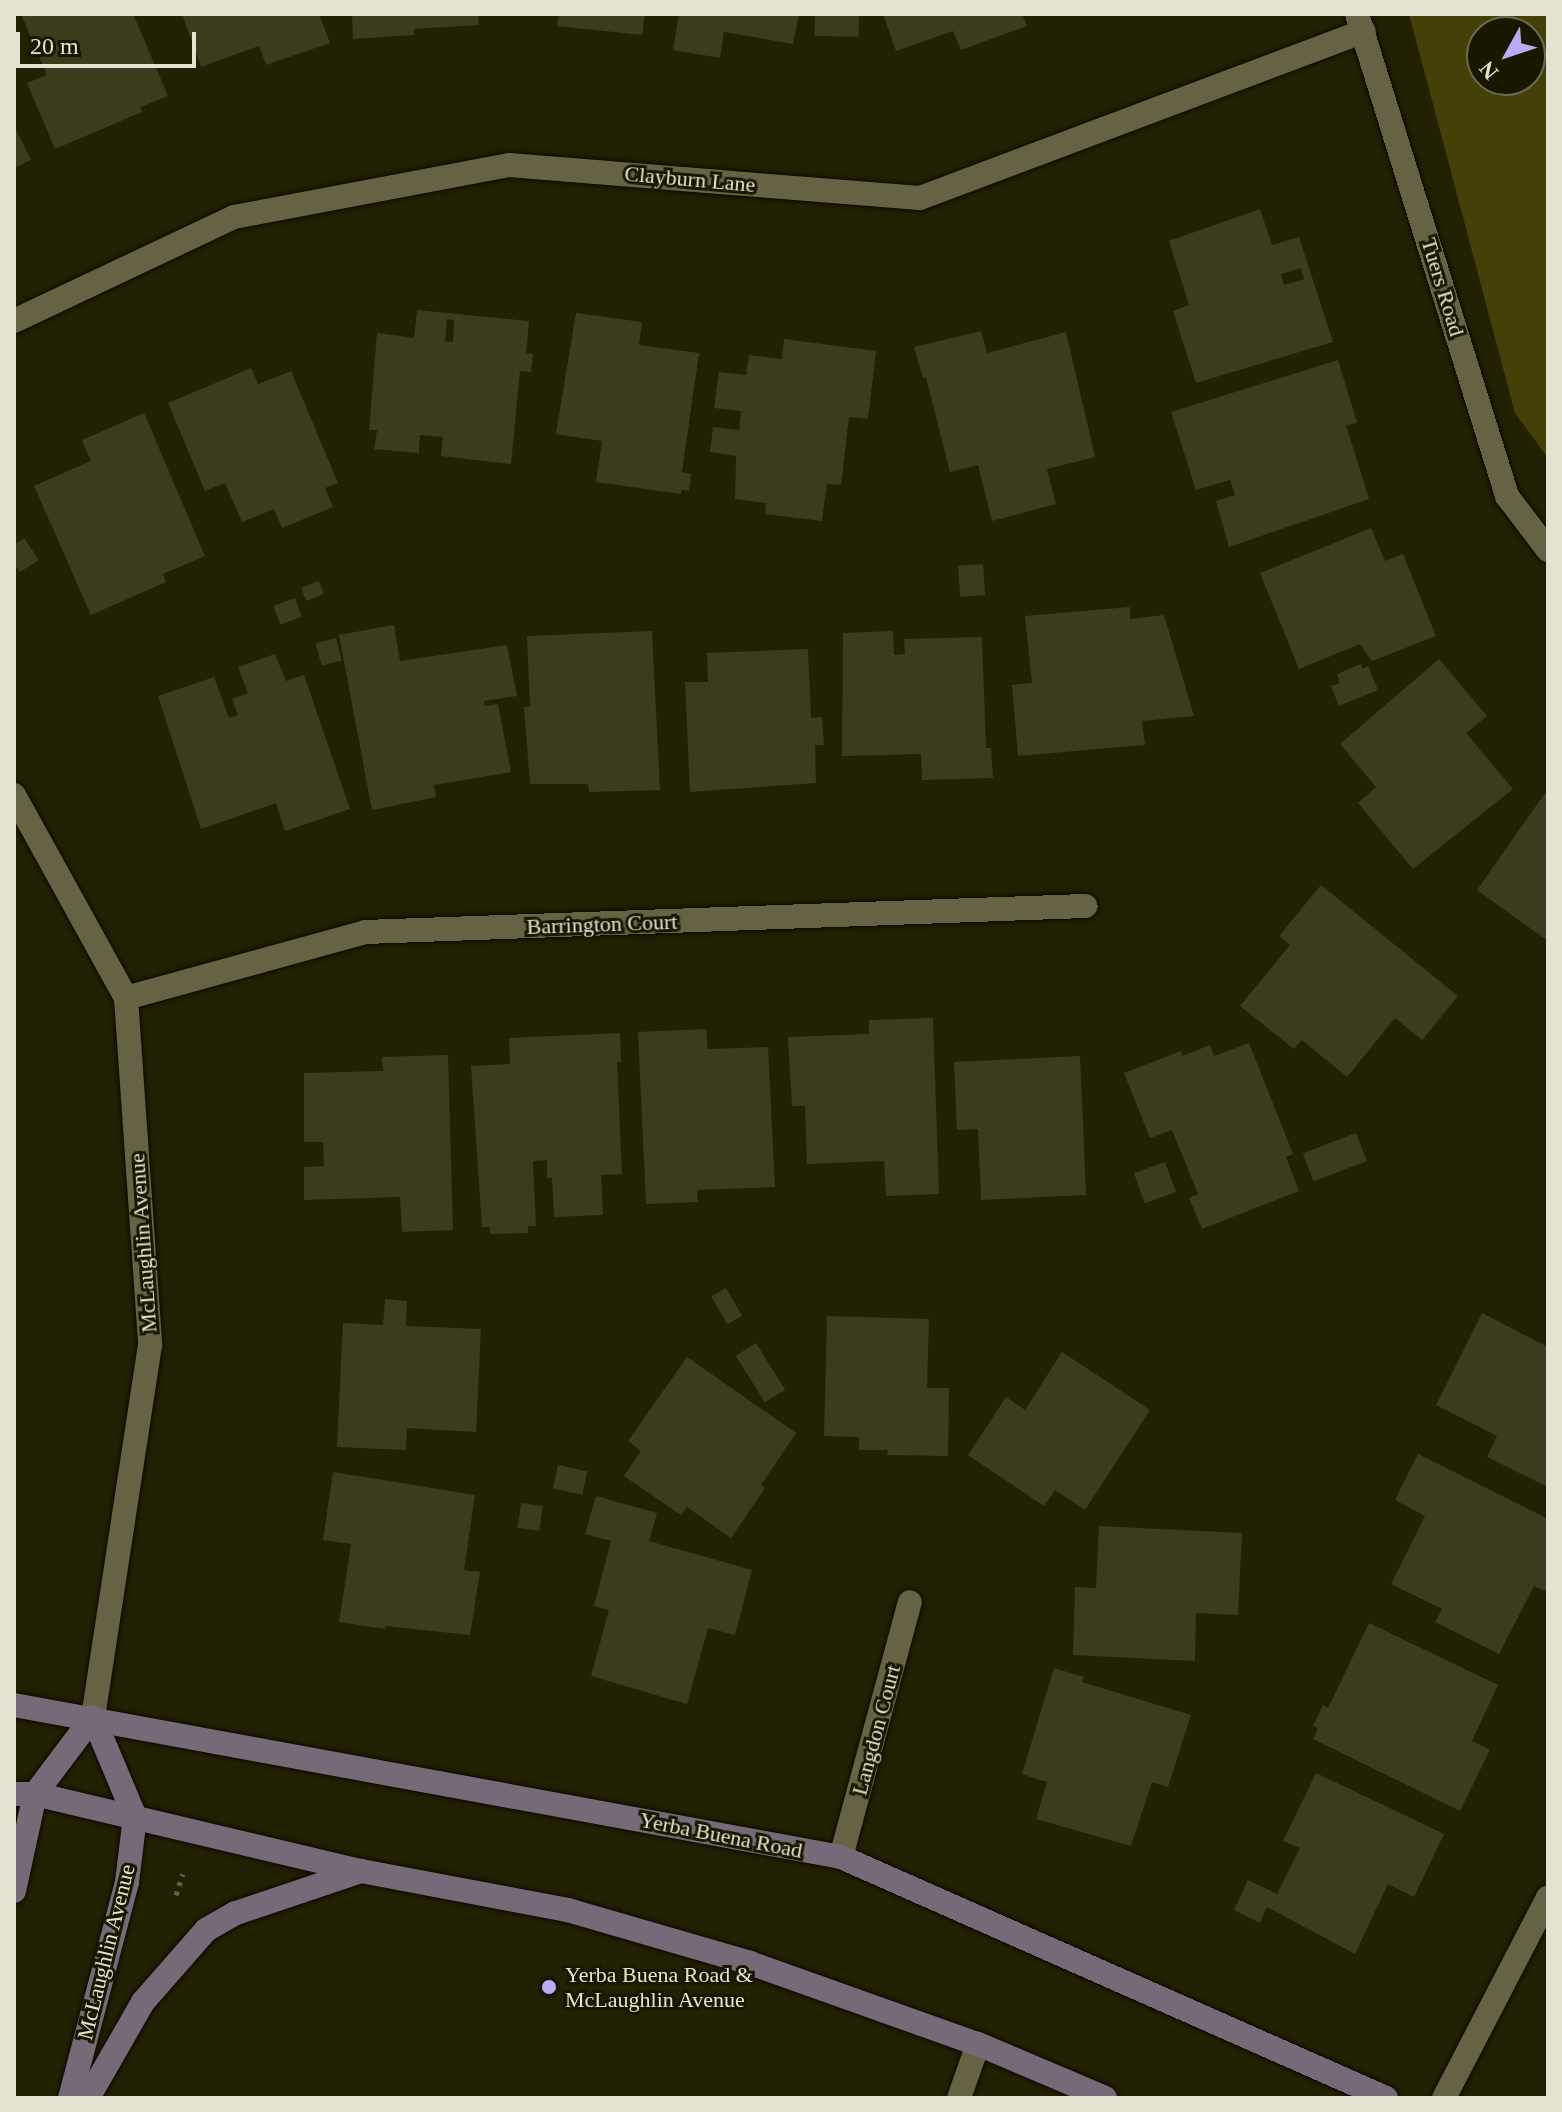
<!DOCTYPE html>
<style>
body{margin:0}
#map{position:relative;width:1562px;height:2112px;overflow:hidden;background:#232103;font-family:"Times New Roman",serif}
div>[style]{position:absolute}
.green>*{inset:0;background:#444008}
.building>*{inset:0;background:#3d3b1d;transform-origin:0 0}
.path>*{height:5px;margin-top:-2.5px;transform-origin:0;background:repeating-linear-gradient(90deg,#636148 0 4px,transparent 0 10px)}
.roads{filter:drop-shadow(0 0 2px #0c0a00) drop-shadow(0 0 2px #0c0a00)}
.service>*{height:24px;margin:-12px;padding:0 12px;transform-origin:12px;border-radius:12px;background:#656344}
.minor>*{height:24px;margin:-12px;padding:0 12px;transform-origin:12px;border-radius:12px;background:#656344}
.secondary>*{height:24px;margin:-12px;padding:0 12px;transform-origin:12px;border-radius:12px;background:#766a78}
.dots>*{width:22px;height:22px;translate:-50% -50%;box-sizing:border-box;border:4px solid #1a1700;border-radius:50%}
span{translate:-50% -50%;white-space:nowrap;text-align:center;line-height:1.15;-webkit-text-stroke:6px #1a1700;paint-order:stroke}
.street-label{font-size:22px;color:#e4e3d2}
.poi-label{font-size:22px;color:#e4e3d2}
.left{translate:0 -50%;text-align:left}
.frame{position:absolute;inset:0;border:16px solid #e4e3d2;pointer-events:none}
.north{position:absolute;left:1466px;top:16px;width:80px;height:80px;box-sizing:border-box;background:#1a1700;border:2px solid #6b6954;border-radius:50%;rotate:230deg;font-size:22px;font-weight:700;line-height:32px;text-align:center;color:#e4e3d2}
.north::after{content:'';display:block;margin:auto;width:28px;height:36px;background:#bda9f5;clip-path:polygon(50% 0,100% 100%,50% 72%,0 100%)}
.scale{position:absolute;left:16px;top:32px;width:180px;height:36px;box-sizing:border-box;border:4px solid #e4e3d2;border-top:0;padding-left:10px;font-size:24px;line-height:28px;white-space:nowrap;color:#e4e3d2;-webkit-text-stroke:6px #1a1700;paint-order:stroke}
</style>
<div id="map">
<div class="green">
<i style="clip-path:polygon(evenodd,1409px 14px,1548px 14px,1548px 458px,1515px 413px,1409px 14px,1482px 32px,1530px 32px,1530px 80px,1482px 80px,1482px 32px)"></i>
</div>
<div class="building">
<i style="clip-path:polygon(21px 14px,133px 14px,168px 96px,140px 107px,142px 112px,55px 149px,27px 83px,47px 75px)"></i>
<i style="clip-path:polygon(182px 14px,319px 14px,330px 43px,266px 65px,259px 46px,201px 67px)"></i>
<i style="clip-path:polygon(352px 14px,478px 14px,479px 25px,414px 29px,414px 35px,353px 39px)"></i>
<i style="clip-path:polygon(559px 14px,645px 14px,642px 35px,557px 26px)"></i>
<i style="clip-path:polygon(679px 14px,799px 14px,793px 44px,724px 32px,720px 58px,673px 50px)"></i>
<i style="left:815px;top:14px;width:44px;height:22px;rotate:1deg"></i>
<i style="clip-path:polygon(883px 14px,1022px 14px,1027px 26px,961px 50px,953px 31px,896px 51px)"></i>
<i style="clip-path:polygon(14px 126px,31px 160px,14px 168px)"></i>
<i style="clip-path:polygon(evenodd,1260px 209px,1272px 245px,1299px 237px,1333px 342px,1196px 383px,1173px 311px,1189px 305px,1169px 241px,1260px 209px,1301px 268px,1304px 279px,1284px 285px,1281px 274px,1301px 268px)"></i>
<i style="clip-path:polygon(evenodd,417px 310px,529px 321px,526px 353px,533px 354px,531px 372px,520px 371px,511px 464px,441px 456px,443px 437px,420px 435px,419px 453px,374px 449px,377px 430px,369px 430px,377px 333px,414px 338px,417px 310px,447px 319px,454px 320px,453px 342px,445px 341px,447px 319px)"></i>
<i style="clip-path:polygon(576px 313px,642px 322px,639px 345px,699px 353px,682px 472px,691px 474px,689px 491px,681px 490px,681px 494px,596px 482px,602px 441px,556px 434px)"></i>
<i style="clip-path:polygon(981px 331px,987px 353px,1066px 332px,1095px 457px,1047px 469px,1056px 504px,992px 521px,978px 465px,950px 472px,926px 377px,923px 378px,914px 347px)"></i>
<i style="clip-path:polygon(784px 339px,876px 351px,868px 419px,849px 417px,841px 485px,827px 484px,822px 521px,765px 514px,766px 503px,735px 499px,736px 456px,710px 452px,713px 427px,739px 430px,741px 411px,714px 408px,719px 372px,746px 375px,749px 355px,782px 359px)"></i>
<i style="clip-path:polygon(1338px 360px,1357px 423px,1346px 425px,1369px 499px,1229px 547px,1216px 501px,1235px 495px,1230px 480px,1196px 490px,1171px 412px)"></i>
<i style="clip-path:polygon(251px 368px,258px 384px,291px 371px,338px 483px,325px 488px,333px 507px,282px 528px,274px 509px,242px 522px,225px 483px,205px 491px,168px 403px)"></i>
<i style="clip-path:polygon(144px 413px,205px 556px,163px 574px,166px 582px,91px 615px,34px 486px,91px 461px,82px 440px)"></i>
<i style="clip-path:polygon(1371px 528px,1385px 561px,1403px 554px,1436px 636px,1372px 661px,1360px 644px,1299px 669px,1260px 573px)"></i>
<i style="clip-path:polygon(24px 538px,39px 560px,20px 572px,14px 564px,14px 545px)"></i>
<i style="left:983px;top:564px;width:31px;height:25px;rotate:86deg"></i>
<i style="left:319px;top:581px;width:14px;height:19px;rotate:69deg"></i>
<i style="left:295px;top:598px;width:20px;height:23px;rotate:70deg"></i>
<i style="clip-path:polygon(1130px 607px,1130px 619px,1164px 615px,1194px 716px,1142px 721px,1145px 745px,1018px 756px,1012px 685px,1032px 683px,1025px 616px)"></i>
<i style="clip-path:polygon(394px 625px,400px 661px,507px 645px,517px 696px,484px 701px,485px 706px,498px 704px,511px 772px,434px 785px,436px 797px,372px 810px,339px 635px)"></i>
<i style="clip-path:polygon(652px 631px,660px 790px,589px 792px,588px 784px,530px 784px,524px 707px,530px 707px,527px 636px)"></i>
<i style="clip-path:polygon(893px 631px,894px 655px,905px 654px,904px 639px,982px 637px,986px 748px,991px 748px,993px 778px,922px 780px,921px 754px,842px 756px,843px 633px)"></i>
<i style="left:336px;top:638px;width:23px;height:21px;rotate:75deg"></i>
<i style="clip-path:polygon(808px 649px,811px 718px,822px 717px,824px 745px,815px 745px,816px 783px,690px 792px,685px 682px,708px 682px,707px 653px)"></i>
<i style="clip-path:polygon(275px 654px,286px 681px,304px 675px,350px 809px,285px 831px,276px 803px,201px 829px,158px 696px,214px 677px,229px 718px,238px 715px,232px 699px,248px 693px,238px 667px)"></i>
<i style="clip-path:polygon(1439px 659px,1487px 716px,1466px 733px,1513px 789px,1413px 869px,1358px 803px,1376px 787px,1340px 744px)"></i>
<i style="clip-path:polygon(1361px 664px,1363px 669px,1368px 666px,1378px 690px,1339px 706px,1331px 686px,1340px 683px,1337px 674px)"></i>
<i style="clip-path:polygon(1545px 793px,1548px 795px,1548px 941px,1477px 890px)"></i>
<i style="clip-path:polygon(1321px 885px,1458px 996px,1422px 1040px,1395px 1018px,1347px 1077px,1302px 1040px,1294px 1049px,1240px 1006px,1290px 945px,1279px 936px)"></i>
<i style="clip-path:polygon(933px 1018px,939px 1194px,886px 1196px,884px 1161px,807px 1164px,805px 1106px,792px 1106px,788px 1037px,869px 1034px,869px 1020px)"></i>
<i style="clip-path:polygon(706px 1029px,708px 1049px,768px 1047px,775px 1187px,697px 1190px,698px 1202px,646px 1204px,638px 1032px)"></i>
<i style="clip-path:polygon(620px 1033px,621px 1062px,617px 1062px,622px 1174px,601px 1175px,603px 1215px,554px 1217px,552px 1178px,547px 1178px,547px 1160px,533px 1161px,536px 1226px,528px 1226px,528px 1233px,490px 1234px,490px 1227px,482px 1227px,471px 1066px,510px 1064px,509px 1038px)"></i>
<i style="clip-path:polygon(1249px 1043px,1293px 1154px,1286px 1157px,1299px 1191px,1202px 1229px,1189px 1198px,1198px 1194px,1172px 1130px,1150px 1138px,1124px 1073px,1181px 1051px,1182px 1056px,1210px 1045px,1214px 1056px)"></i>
<i style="clip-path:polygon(448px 1055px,453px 1230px,402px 1232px,400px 1197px,304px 1200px,304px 1167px,324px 1166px,323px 1142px,304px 1142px,304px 1073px,383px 1071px,382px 1057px)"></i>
<i style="clip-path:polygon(1080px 1056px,1086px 1195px,981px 1200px,978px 1129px,957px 1130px,954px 1062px)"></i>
<i style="left:1356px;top:1133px;width:30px;height:57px;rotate:69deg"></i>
<i style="left:1165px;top:1162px;width:32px;height:33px;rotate:70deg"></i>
<i style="left:726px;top:1288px;width:32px;height:17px;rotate:60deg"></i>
<i style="clip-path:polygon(385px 1299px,407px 1301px,406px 1326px,481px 1329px,476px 1432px,407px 1428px,406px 1450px,337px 1447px,343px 1323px,383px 1325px)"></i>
<i style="clip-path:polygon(1482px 1313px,1548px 1347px,1548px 1487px,1487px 1457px,1497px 1436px,1436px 1405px)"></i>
<i style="clip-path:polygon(827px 1316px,929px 1319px,927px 1388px,949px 1388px,948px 1456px,887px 1455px,888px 1450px,859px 1450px,859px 1437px,824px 1436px)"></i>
<i style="left:756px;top:1343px;width:55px;height:24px;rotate:58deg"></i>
<i style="clip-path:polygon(1062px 1352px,1150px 1410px,1085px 1510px,1055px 1490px,1044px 1506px,968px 1455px,1006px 1397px,1025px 1410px)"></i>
<i style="clip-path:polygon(687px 1357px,796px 1433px,761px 1485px,765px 1488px,731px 1538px,687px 1507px,681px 1515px,624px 1476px,641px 1451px,628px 1441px)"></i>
<i style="clip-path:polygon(1418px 1454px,1548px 1519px,1548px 1592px,1534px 1586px,1499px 1654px,1435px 1622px,1442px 1609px,1391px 1584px,1425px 1516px,1395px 1500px)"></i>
<i style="left:558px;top:1465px;width:30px;height:24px;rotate:12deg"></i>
<i style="clip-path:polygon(333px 1472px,475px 1495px,464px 1570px,480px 1572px,470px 1635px,385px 1626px,385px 1629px,339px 1622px,351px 1544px,323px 1540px)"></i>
<i style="clip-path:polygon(596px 1496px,657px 1513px,649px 1541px,752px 1570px,735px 1635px,708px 1628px,687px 1704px,591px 1676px,609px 1610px,594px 1606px,611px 1541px,585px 1534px)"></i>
<i style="left:521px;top:1503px;width:22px;height:25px;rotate:8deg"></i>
<i style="clip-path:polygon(1099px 1526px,1242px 1533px,1238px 1615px,1196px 1613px,1195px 1661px,1073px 1655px,1075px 1587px,1096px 1588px)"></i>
<i style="clip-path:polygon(1369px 1623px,1498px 1685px,1472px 1741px,1490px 1750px,1460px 1811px,1313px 1739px,1318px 1728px,1313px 1726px,1323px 1705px,1328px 1708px)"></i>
<i style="clip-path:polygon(1054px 1668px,1084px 1677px,1082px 1682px,1191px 1715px,1168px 1787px,1152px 1782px,1131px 1846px,1036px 1819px,1047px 1782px,1022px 1774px)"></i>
<i style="clip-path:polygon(1316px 1773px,1444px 1834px,1414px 1897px,1388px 1884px,1355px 1954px,1267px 1907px,1260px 1923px,1234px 1910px,1248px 1880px,1277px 1894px,1300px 1848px,1283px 1841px)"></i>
</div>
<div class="path">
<i style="left:176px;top:1895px;width:22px;rotate:-72deg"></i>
</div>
<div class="roads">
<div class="service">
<i style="left:959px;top:2098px;width:57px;rotate:-70.6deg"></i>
</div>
<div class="minor">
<i style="left:1357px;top:14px;width:505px;rotate:72.71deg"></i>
<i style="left:1507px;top:496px;width:68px;rotate:52.8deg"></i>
<i style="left:14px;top:321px;width:243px;rotate:-25.3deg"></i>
<i style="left:234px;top:217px;width:280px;rotate:-10.7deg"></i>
<i style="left:509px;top:165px;width:412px;rotate:4.6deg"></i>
<i style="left:920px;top:198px;width:474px;rotate:-20.6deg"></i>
<i style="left:14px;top:795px;width:232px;rotate:61.1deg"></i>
<i style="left:126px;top:998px;width:348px;rotate:86deg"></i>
<i style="left:150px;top:1345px;width:376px;rotate:98.7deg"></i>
<i style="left:126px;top:998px;width:248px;rotate:-15.4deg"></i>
<i style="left:365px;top:932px;width:721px;rotate:-2.07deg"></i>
<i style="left:841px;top:1857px;width:264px;rotate:-74.9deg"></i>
<i style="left:1444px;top:2098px;width:226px;rotate:-62.6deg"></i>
</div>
<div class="secondary">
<i style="left:14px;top:1705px;width:841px;rotate:10.41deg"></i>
<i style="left:841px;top:1857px;width:596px;rotate:23.86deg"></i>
<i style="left:14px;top:1794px;width:21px"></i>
<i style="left:35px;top:1794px;width:335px;rotate:13.3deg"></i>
<i style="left:361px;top:1871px;width:211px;rotate:10.7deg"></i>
<i style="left:568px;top:1910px;width:190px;rotate:16.2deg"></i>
<i style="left:750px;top:1963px;width:242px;rotate:19.6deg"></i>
<i style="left:978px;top:2044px;width:138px;rotate:23deg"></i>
<i style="left:14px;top:1891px;width:99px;rotate:-77.8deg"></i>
<i style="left:35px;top:1794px;width:96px;rotate:-53deg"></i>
<i style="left:70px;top:2098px;width:223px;rotate:-75.2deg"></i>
<i style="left:127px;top:1882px;width:65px;rotate:-83deg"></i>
<i style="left:135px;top:1817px;width:108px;rotate:-112.8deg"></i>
<i style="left:88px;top:2098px;width:111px;rotate:-60.2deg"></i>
<i style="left:143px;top:2002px;width:96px;rotate:-48.8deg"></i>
<i style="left:206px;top:1930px;width:34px;rotate:-30deg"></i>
<i style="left:236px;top:1913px;width:132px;rotate:-18.6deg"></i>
</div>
</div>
<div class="dots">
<i style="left:549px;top:1987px;background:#bda9f5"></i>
</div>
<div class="street-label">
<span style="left:690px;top:179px;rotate:5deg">Clayburn Lane</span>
<span style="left:1443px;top:287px;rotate:73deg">Tuers Road</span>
<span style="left:602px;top:924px;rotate:-2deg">Barrington Court</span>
<span style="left:143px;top:1243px;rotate:-94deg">McLaughlin Avenue</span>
<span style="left:876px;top:1730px;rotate:-75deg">Langdon Court</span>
<span style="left:721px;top:1835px;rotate:11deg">Yerba Buena Road</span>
<span style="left:106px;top:1952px;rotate:-76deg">McLaughlin Avenue</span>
</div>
<div class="poi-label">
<span class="left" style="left:565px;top:1987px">Yerba Buena Road &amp;<br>McLaughlin Avenue</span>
</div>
<div class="frame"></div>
<div class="north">N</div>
<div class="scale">20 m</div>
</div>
